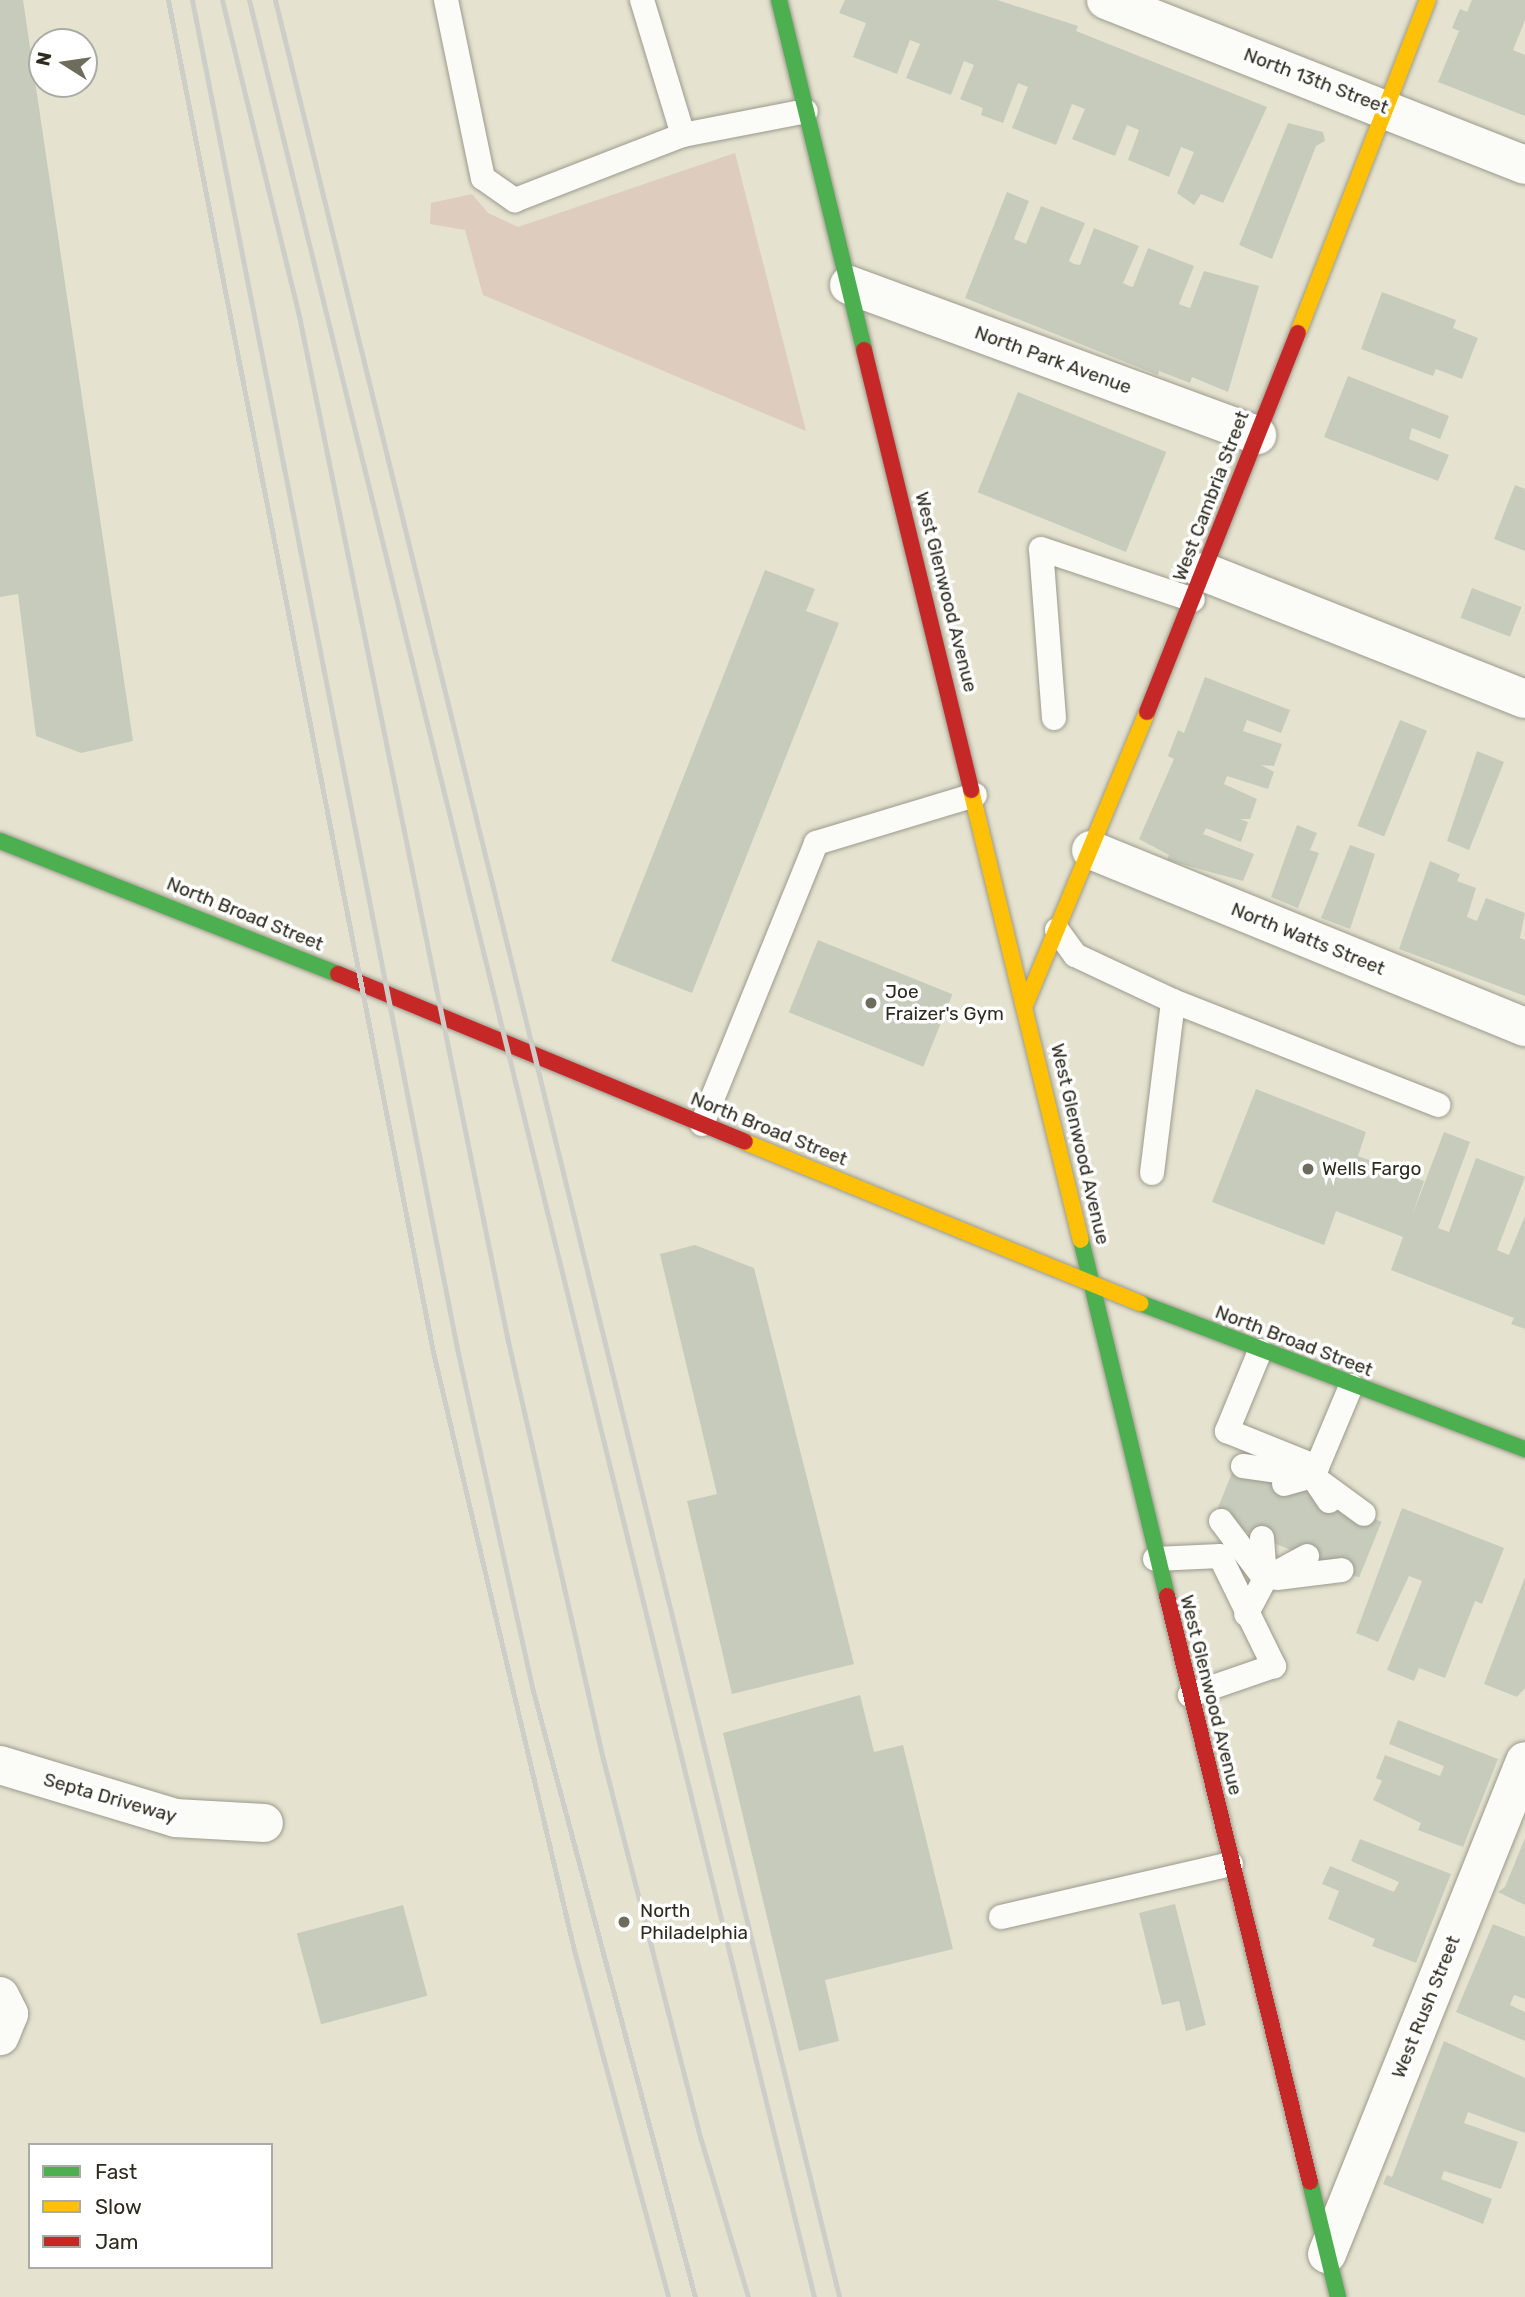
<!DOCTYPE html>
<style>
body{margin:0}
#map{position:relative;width:1525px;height:2297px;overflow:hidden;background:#e5e3d0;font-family:Rubik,sans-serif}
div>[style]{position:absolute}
.green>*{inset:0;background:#deccbe}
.building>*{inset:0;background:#c7cbbb;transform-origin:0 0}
.roads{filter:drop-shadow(0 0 2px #9c9a8c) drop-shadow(0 0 2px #9c9a8c)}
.lane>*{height:24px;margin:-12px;padding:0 12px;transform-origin:12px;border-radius:12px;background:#fbfbf8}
.street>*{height:38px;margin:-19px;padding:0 19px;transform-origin:19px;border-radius:19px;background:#fbfbf8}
.fast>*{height:16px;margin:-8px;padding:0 8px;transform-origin:8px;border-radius:8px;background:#4caf50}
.slow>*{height:16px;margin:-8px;padding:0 8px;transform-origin:8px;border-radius:8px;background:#ffc107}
.jam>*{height:16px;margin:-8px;padding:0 8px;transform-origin:8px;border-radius:8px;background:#c62828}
.rail>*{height:5px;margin:-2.5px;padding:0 2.5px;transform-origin:2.5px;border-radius:2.5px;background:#cecec8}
.dots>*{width:19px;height:19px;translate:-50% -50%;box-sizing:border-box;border:4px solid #fff;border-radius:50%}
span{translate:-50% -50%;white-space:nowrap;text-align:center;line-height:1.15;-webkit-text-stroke:7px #fff;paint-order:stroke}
.street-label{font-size:19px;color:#2d2c1f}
.poi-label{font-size:19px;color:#2d2c1f}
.left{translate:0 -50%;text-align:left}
.legend{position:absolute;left:28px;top:2143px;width:245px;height:126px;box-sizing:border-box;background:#fff;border:2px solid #ababa5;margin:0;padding:9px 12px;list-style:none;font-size:21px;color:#2d2c1f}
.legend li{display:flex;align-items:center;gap:14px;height:35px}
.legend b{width:35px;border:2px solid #ababa5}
.north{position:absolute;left:28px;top:28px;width:70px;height:70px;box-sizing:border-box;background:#fff;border:2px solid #ababa5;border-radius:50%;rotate:282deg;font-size:19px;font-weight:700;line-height:28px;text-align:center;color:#2d2c1f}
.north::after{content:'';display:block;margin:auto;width:24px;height:32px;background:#6d6c5d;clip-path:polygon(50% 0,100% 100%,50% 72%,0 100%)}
</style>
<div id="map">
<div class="green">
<i style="clip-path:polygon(735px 153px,806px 431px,483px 295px,465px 230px,430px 224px,431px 203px,472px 194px,488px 213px,518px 227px)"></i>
</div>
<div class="building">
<i style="clip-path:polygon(0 0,23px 0,133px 741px,81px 753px,36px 736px,18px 594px,0 597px)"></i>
<i style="clip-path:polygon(845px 0,997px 0,1078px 26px,1076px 31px,1267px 107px,1223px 203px,1201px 194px,1194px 205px,1177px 193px,1194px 152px,1181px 147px,1169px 177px,1148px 168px,1128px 160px,1139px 130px,1127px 125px,1115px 156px,1072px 139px,1085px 109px,1072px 104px,1056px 145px,1035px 137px,1012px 128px,1028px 87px,1018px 83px,1003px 123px,981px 115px,983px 108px,960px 99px,974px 65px,964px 61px,951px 95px,906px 78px,920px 44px,910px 40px,897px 74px,853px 57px,866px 23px,839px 13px)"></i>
<i style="clip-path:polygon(1472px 0,1525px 0,1525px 20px,1513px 50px,1525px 55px,1525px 116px,1438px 82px,1459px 31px,1452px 28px,1460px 9px,1467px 12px)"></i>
<i style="clip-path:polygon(1288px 123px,1323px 132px,1325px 141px,1316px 146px,1272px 259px,1239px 245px)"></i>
<i style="clip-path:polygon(1007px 192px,1029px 201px,1014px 239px,1026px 244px,1041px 206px,1085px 223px,1069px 261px,1074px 264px,1080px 265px,1094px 228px,1139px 246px,1123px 283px,1129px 286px,1133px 287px,1148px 248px,1194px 266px,1179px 304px,1184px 306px,1190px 308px,1204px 271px,1259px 286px,1228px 392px,1192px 377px,1190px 383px,1159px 371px,1158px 375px,965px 298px)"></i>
<i style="clip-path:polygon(1382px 292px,1456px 320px,1453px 328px,1478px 338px,1462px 379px,1436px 369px,1433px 376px,1361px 349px)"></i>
<i style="clip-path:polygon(1348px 376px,1449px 416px,1440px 439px,1412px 428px,1409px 439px,1449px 455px,1438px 481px,1324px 437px)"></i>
<i style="left:1018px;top:392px;width:160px;height:108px;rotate:22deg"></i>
<i style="clip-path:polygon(1515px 485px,1525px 489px,1525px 551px,1494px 539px)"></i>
<i style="clip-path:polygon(765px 570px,815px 589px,806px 611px,839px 623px,692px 993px,611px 961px)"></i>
<i style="left:1472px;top:588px;width:53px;height:32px;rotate:21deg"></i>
<i style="clip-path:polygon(1205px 677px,1290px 710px,1281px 733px,1247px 720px,1243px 731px,1282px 744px,1274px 766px,1261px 765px,1274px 772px,1268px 789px,1227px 776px,1224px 784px,1257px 799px,1250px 819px,1240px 819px,1248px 822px,1241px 842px,1206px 828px,1203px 834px,1254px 854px,1243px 881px,1167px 860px,1169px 855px,1139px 839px,1174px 759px,1168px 756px,1178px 730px,1184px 733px)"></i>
<i style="left:1400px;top:720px;width:29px;height:114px;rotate:22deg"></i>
<i style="clip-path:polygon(1477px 751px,1504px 762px,1469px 850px,1447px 841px)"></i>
<i style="clip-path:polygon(1297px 825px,1317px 833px,1310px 850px,1319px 853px,1298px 908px,1271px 897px)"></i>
<i style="clip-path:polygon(1350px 845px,1375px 854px,1350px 929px,1321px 918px)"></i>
<i style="clip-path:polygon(1430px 861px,1460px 874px,1457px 881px,1476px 888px,1467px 917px,1477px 921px,1486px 898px,1525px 913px,1520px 938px,1525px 940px,1525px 996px,1399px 949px)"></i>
<i style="left:818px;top:940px;width:145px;height:78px;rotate:22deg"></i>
<i style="clip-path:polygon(1256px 1089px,1366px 1132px,1358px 1156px,1424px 1181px,1412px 1216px,1444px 1132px,1470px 1142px,1438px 1228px,1449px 1232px,1476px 1158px,1525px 1177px,1497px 1250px,1509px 1255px,1525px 1216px,1525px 1329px,1511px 1324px,1514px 1318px,1391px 1270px,1403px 1237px,1336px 1211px,1324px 1245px,1212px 1202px)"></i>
<i style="clip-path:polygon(695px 1245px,754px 1268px,854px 1664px,732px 1694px,687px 1501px,717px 1494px,660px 1254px)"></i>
<i style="left:1236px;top:1463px;width:157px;height:60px;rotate:22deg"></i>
<i style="clip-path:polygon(1402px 1508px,1504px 1548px,1482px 1604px,1475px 1601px,1445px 1678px,1419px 1668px,1414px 1681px,1387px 1670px,1422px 1581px,1409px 1576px,1378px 1642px,1356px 1633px)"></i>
<i style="clip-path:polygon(1525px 1577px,1525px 1688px,1517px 1697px,1484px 1684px)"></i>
<i style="clip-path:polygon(860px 1695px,874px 1752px,903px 1745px,953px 1949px,825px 1980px,839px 2041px,799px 2051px,723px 1733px)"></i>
<i style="clip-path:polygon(1398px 1720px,1498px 1759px,1463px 1847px,1418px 1830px,1421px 1823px,1373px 1800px,1382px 1781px,1376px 1778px,1385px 1755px,1440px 1776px,1444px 1766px,1389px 1744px)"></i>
<i style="clip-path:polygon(1525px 1838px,1525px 1905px,1498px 1892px,1505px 1887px)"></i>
<i style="clip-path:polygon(1360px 1839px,1451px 1874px,1416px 1963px,1372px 1946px,1375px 1939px,1328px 1919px,1339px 1891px,1322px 1884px,1330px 1866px,1394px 1892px,1399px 1882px,1351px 1861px)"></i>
<i style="clip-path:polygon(1175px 1904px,1206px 2025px,1186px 2031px,1179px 2001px,1162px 2005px,1139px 1913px)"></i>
<i style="left:403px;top:1905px;width:94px;height:110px;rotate:75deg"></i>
<i style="clip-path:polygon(1493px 1924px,1525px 1937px,1525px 1999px,1514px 1995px,1510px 2005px,1525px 2012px,1525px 2041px,1456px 2012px)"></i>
<i style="clip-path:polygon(1444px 2041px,1525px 2078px,1525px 2133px,1468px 2112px,1464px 2123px,1518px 2142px,1501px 2189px,1444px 2171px,1441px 2179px,1492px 2199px,1483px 2224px,1383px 2184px,1387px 2175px,1392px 2177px)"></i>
</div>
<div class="roads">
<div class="lane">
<i style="left:446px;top:0;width:182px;rotate:78.3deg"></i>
<i style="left:483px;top:178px;width:39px;rotate:35deg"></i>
<i style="left:515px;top:200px;width:180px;rotate:-21.2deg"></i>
<i style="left:683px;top:135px;width:125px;rotate:-11deg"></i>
<i style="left:642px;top:0;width:141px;rotate:73.1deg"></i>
<i style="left:1054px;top:718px;width:169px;rotate:-94.4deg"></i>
<i style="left:1041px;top:549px;width:160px;rotate:18.5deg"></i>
<i style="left:1057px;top:930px;width:31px;rotate:54deg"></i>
<i style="left:1075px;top:955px;width:108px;rotate:25.1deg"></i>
<i style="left:1173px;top:1001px;width:285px;rotate:21.4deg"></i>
<i style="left:702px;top:1124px;width:303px;rotate:-67.9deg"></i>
<i style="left:816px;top:843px;width:166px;rotate:-16.8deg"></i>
<i style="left:1152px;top:1173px;width:173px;rotate:-83deg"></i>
<i style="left:1260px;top:1351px;width:87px;rotate:112.4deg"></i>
<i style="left:1227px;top:1431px;width:97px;rotate:21.8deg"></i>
<i style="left:1317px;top:1467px;width:88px;rotate:-67.2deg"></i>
<i style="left:1243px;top:1466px;width:70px;rotate:8.2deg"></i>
<i style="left:1312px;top:1476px;width:29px;rotate:164deg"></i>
<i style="left:1329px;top:1501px;width:30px;rotate:-124deg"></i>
<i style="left:1312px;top:1476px;width:64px;rotate:36.2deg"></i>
<i style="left:1221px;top:1521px;width:73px;rotate:52.8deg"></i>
<i style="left:1265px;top:1579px;width:40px;rotate:118deg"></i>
<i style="left:1262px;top:1538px;width:41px;rotate:85.8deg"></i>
<i style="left:1265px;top:1579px;width:48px;rotate:-28.7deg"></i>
<i style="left:1155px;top:1559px;width:65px;rotate:-2.6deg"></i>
<i style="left:1220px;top:1556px;width:123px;rotate:63.9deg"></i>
<i style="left:1274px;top:1666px;width:89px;rotate:161deg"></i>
<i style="left:1277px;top:1578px;width:65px;rotate:-7deg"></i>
<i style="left:1001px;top:1917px;width:236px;rotate:-13deg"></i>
</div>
<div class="street">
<i style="left:1106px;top:0;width:450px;rotate:21.5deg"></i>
<i style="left:849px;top:285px;width:435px;rotate:20.2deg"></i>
<i style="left:1204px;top:572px;width:345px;rotate:21.6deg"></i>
<i style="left:1091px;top:850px;width:469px;rotate:22.2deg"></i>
<i style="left:0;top:1765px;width:183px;rotate:16.8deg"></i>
<i style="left:175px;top:1818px;width:89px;rotate:3.2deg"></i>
<i style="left:0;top:1996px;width:20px;rotate:63deg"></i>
<i style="left:9px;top:2014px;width:24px;rotate:112deg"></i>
<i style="left:1327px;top:2254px;width:531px;rotate:-68.12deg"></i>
</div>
<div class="fast">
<i style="left:779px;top:0;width:360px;rotate:76.3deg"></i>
<i style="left:0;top:841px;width:363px;rotate:21.5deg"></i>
<i style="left:1081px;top:1240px;width:366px;rotate:76.4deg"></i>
<i style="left:1140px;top:1303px;width:412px;rotate:20.8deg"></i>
<i style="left:1310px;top:2182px;width:118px;rotate:76.3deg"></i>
</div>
<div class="slow">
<i style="left:1298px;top:333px;width:357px;rotate:-68.7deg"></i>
<i style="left:971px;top:790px;width:463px;rotate:76.3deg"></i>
<i style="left:1026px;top:1003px;width:315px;rotate:-67.4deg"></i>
<i style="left:745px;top:1142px;width:427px;rotate:22.2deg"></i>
</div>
<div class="jam">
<i style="left:864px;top:350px;width:453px;rotate:76.3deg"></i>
<i style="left:1147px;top:712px;width:408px;rotate:-68.3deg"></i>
<i style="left:338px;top:974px;width:440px;rotate:22.4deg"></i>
<i style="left:1167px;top:1596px;width:603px;rotate:76.29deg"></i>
</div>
</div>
<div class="rail">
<i style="left:168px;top:0;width:1378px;rotate:78.91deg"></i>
<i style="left:433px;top:1352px;width:614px;rotate:76.73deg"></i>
<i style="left:574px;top:1950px;width:360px;rotate:74.8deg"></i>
<i style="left:192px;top:0;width:1379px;rotate:78.88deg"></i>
<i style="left:458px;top:1353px;width:346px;rotate:77.5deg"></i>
<i style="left:533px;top:1691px;width:627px;rotate:75.03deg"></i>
<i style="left:222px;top:0;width:330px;rotate:76.3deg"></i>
<i style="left:300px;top:321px;width:1037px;rotate:78.48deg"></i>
<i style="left:507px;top:1337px;width:433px;rotate:77.2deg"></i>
<i style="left:603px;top:1759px;width:393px;rotate:75.6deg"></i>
<i style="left:701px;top:2140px;width:164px;rotate:73.3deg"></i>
<i style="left:249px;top:0;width:2365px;rotate:76.18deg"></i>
<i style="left:275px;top:0;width:2365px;rotate:76.2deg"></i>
</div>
<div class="dots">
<i style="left:871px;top:1003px;background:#6d6c5d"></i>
<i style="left:1308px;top:1169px;background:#6d6c5d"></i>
<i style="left:624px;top:1922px;background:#6d6c5d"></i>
</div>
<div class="street-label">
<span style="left:1316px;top:81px;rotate:21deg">North 13th Street</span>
<span style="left:1053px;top:360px;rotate:20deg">North Park Avenue</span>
<span style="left:1211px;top:496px;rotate:-69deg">West Cambria Street</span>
<span style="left:946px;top:592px;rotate:76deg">West Glenwood Avenue</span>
<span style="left:245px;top:914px;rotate:22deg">North Broad Street</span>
<span style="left:1308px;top:939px;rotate:22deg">North Watts Street</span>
<span style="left:769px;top:1129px;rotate:22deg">North Broad Street</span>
<span style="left:1080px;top:1144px;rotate:77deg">West Glenwood Avenue</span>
<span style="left:1294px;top:1341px;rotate:21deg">North Broad Street</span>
<span style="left:1211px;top:1695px;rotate:76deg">West Glenwood Avenue</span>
<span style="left:110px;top:1798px;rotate:16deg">Septa Driveway</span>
<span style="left:1426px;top:2007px;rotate:-68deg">West Rush Street</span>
</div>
<div class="poi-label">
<span class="left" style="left:885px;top:1003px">Joe<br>Fraizer's Gym</span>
<span class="left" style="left:1322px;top:1169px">Wells Fargo</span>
<span class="left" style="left:640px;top:1922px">North<br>Philadelphia</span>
</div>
<ul class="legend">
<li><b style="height:9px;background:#4caf50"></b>Fast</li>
<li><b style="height:9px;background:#ffc107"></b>Slow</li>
<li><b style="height:9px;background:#c62828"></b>Jam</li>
</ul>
<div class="north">N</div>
</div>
